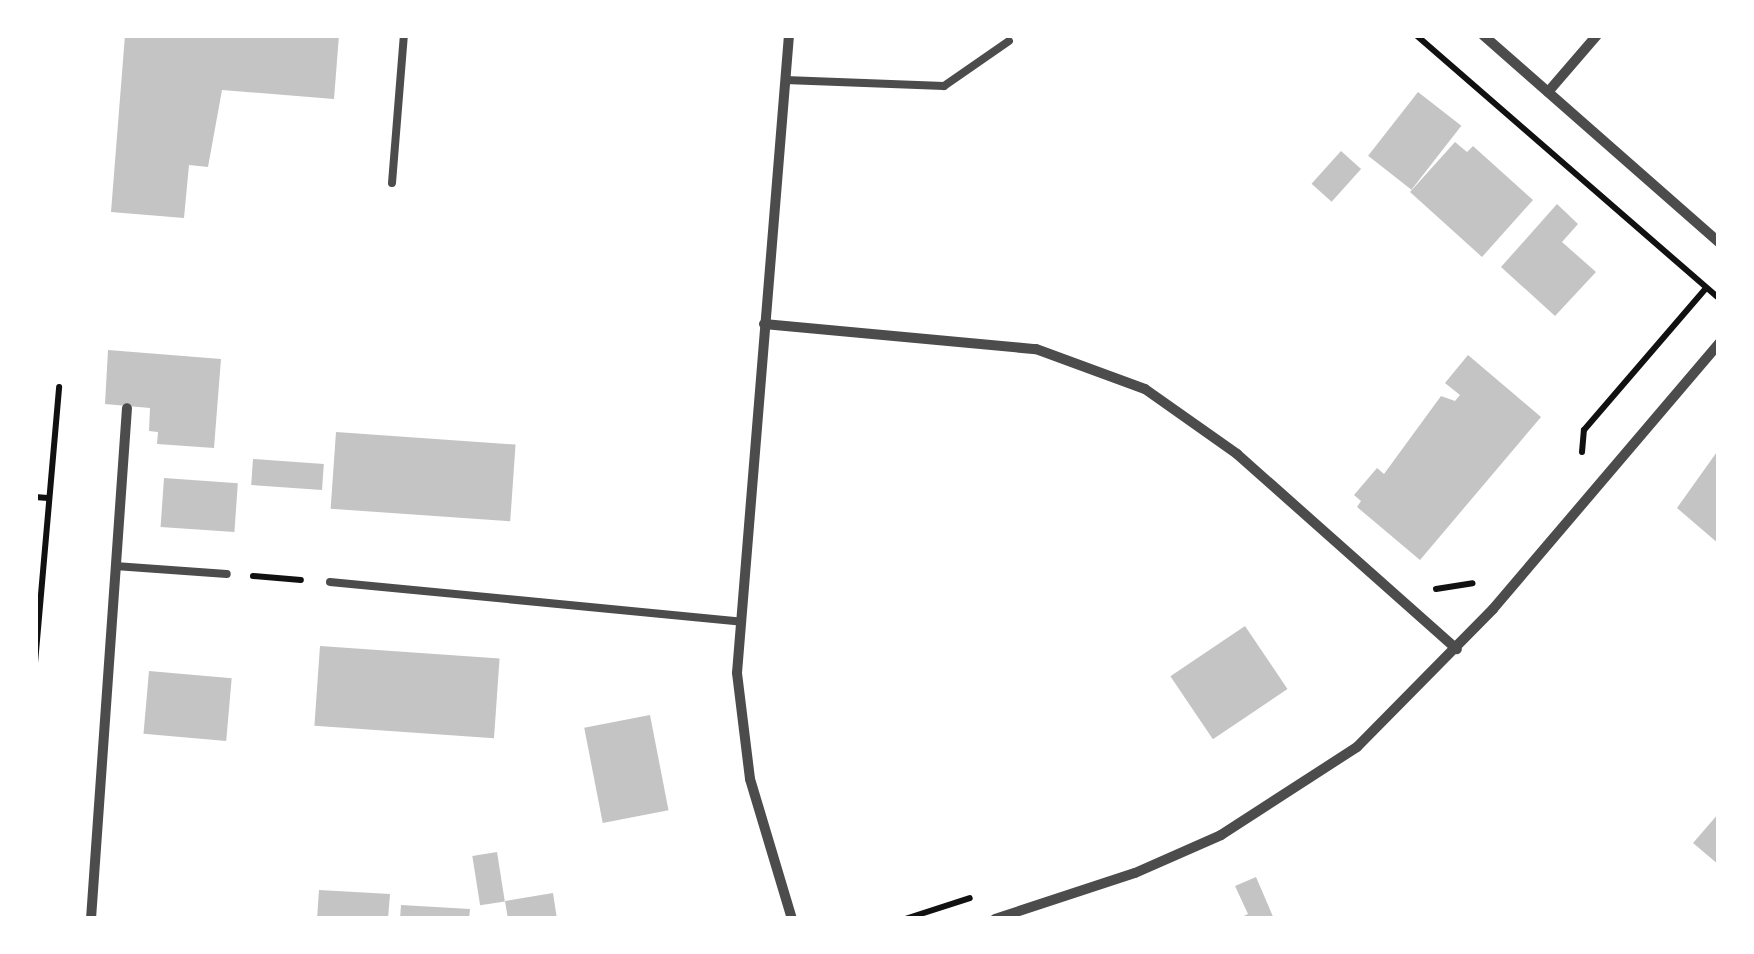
<!DOCTYPE html>
<style>
body{margin:0}
#map{position:relative;width:1754px;height:954px;overflow:hidden;background:#fff;font-family:"Fira Sans",sans-serif}
div>[style]{position:absolute}
.building>*{inset:0;background:#c4c4c4;transform-origin:0 0}
.path>*{height:6px;margin:-3px;padding:0 3px;transform-origin:3px;border-radius:3px;background:#111}
.service>*{height:8px;margin:-4px;padding:0 4px;transform-origin:4px;border-radius:4px;background:#4c4c4c}
.minor>*{height:10px;margin:-5px;padding:0 5px;transform-origin:5px;border-radius:5px;background:#4c4c4c}
span{translate:-50% -50%;white-space:nowrap;text-align:center;line-height:1.15;-webkit-text-stroke:10px #fff;paint-order:stroke}
.frame{position:absolute;inset:0;border:38px solid #fff;pointer-events:none}
</style>
<div id="map">
<div class="building">
<i style="clip-path:polygon(125px 35px,339px 35px,334px 99px,222px 90px,208px 167px,189px 165px,184px 218px,111px 212px)"></i>
<i style="left:1418px;top:92px;width:55px;height:81px;rotate:38deg"></i>
<i style="clip-path:polygon(1455px 142px,1467px 152px,1473px 146px,1533px 200px,1482px 257px,1410px 192px)"></i>
<i style="left:1341px;top:151px;width:27px;height:44px;rotate:42deg"></i>
<i style="clip-path:polygon(1557px 204px,1578px 224px,1562px 242px,1596px 272px,1555px 316px,1501px 267px)"></i>
<i style="clip-path:polygon(108px 350px,221px 359px,214px 448px,157px 444px,158px 432px,149px 431px,150px 408px,105px 404px)"></i>
<i style="clip-path:polygon(1468px 355px,1541px 417px,1420px 560px,1357px 507px,1361px 501px,1354px 495px,1377px 468px,1384px 474px,1441px 396px,1455px 401px,1460px 395px,1445px 383px)"></i>
<i style="left:336px;top:432px;width:180px;height:77px;rotate:4deg"></i>
<i style="clip-path:polygon(1719px 449px,1719px 544px,1677px 508px)"></i>
<i style="left:253px;top:459px;width:71px;height:26px;rotate:4deg"></i>
<i style="left:164px;top:478px;width:74px;height:49px;rotate:4deg"></i>
<i style="left:1245px;top:626px;width:76px;height:90px;rotate:56deg"></i>
<i style="left:320px;top:646px;width:180px;height:80px;rotate:4deg"></i>
<i style="left:149px;top:671px;width:83px;height:63px;rotate:5deg"></i>
<i style="left:650px;top:715px;width:97px;height:67px;rotate:79deg"></i>
<i style="clip-path:polygon(1719px 813px,1719px 865px,1693px 843px)"></i>
<i style="left:497px;top:852px;width:50px;height:25px;rotate:81deg"></i>
<i style="clip-path:polygon(1256px 877px,1274px 919px,1237px 919px,1248px 914px,1235px 886px)"></i>
<i style="clip-path:polygon(319px 890px,390px 894px,388px 919px,317px 919px)"></i>
<i style="clip-path:polygon(553px 893px,557px 919px,508px 919px,505px 901px)"></i>
<i style="clip-path:polygon(401px 905px,470px 909px,469px 919px,400px 919px)"></i>
</div>
<div class="path">
<i style="left:1416px;top:35px;width:401px;rotate:41deg"></i>
<i style="left:1582px;top:452px;width:22px;rotate:-85deg"></i>
<i style="left:1584px;top:430px;width:187px;rotate:-49.3deg"></i>
<i style="left:35px;top:497px;width:13px;rotate:4deg"></i>
<i style="left:253px;top:576px;width:48px;rotate:4.8deg"></i>
<i style="left:1436px;top:589px;width:37px;rotate:-9deg"></i>
<i style="left:35px;top:663px;width:277px;rotate:-85deg"></i>
<i style="left:905px;top:919px;width:68px;rotate:-17.9deg"></i>
</div>
<div class="service">
<i style="left:785px;top:80px;width:159px;rotate:2.2deg"></i>
<i style="left:944px;top:86px;width:79px;rotate:-34.7deg"></i>
<i style="left:392px;top:183px;width:148px;rotate:-85.4deg"></i>
<i style="left:115px;top:566px;width:112px;rotate:4.1deg"></i>
<i style="left:330px;top:582px;width:414px;rotate:5.5deg"></i>
</div>
<div class="minor">
<i style="left:789px;top:35px;width:640px;rotate:94.66deg"></i>
<i style="left:737px;top:673px;width:107px;rotate:83deg"></i>
<i style="left:750px;top:779px;width:146px;rotate:73.3deg"></i>
<i style="left:1483px;top:35px;width:314px;rotate:41.3deg"></i>
<i style="left:1548px;top:92px;width:75px;rotate:-49.3deg"></i>
<i style="left:764px;top:324px;width:273px;rotate:5.3deg"></i>
<i style="left:1036px;top:349px;width:116px;rotate:20.2deg"></i>
<i style="left:1145px;top:389px;width:113px;rotate:35.2deg"></i>
<i style="left:1237px;top:454px;width:294px;rotate:41.6deg"></i>
<i style="left:91px;top:919px;width:512px;rotate:-85.97deg"></i>
<i style="left:995px;top:919px;width:147px;rotate:-18.2deg"></i>
<i style="left:1135px;top:873px;width:94px;rotate:-23.8deg"></i>
<i style="left:1221px;top:835px;width:162px;rotate:-32.9deg"></i>
<i style="left:1357px;top:747px;width:194px;rotate:-45.4deg"></i>
<i style="left:1493px;top:609px;width:349px;rotate:-49.6deg"></i>
</div>
<div class="frame"></div>
</div>
